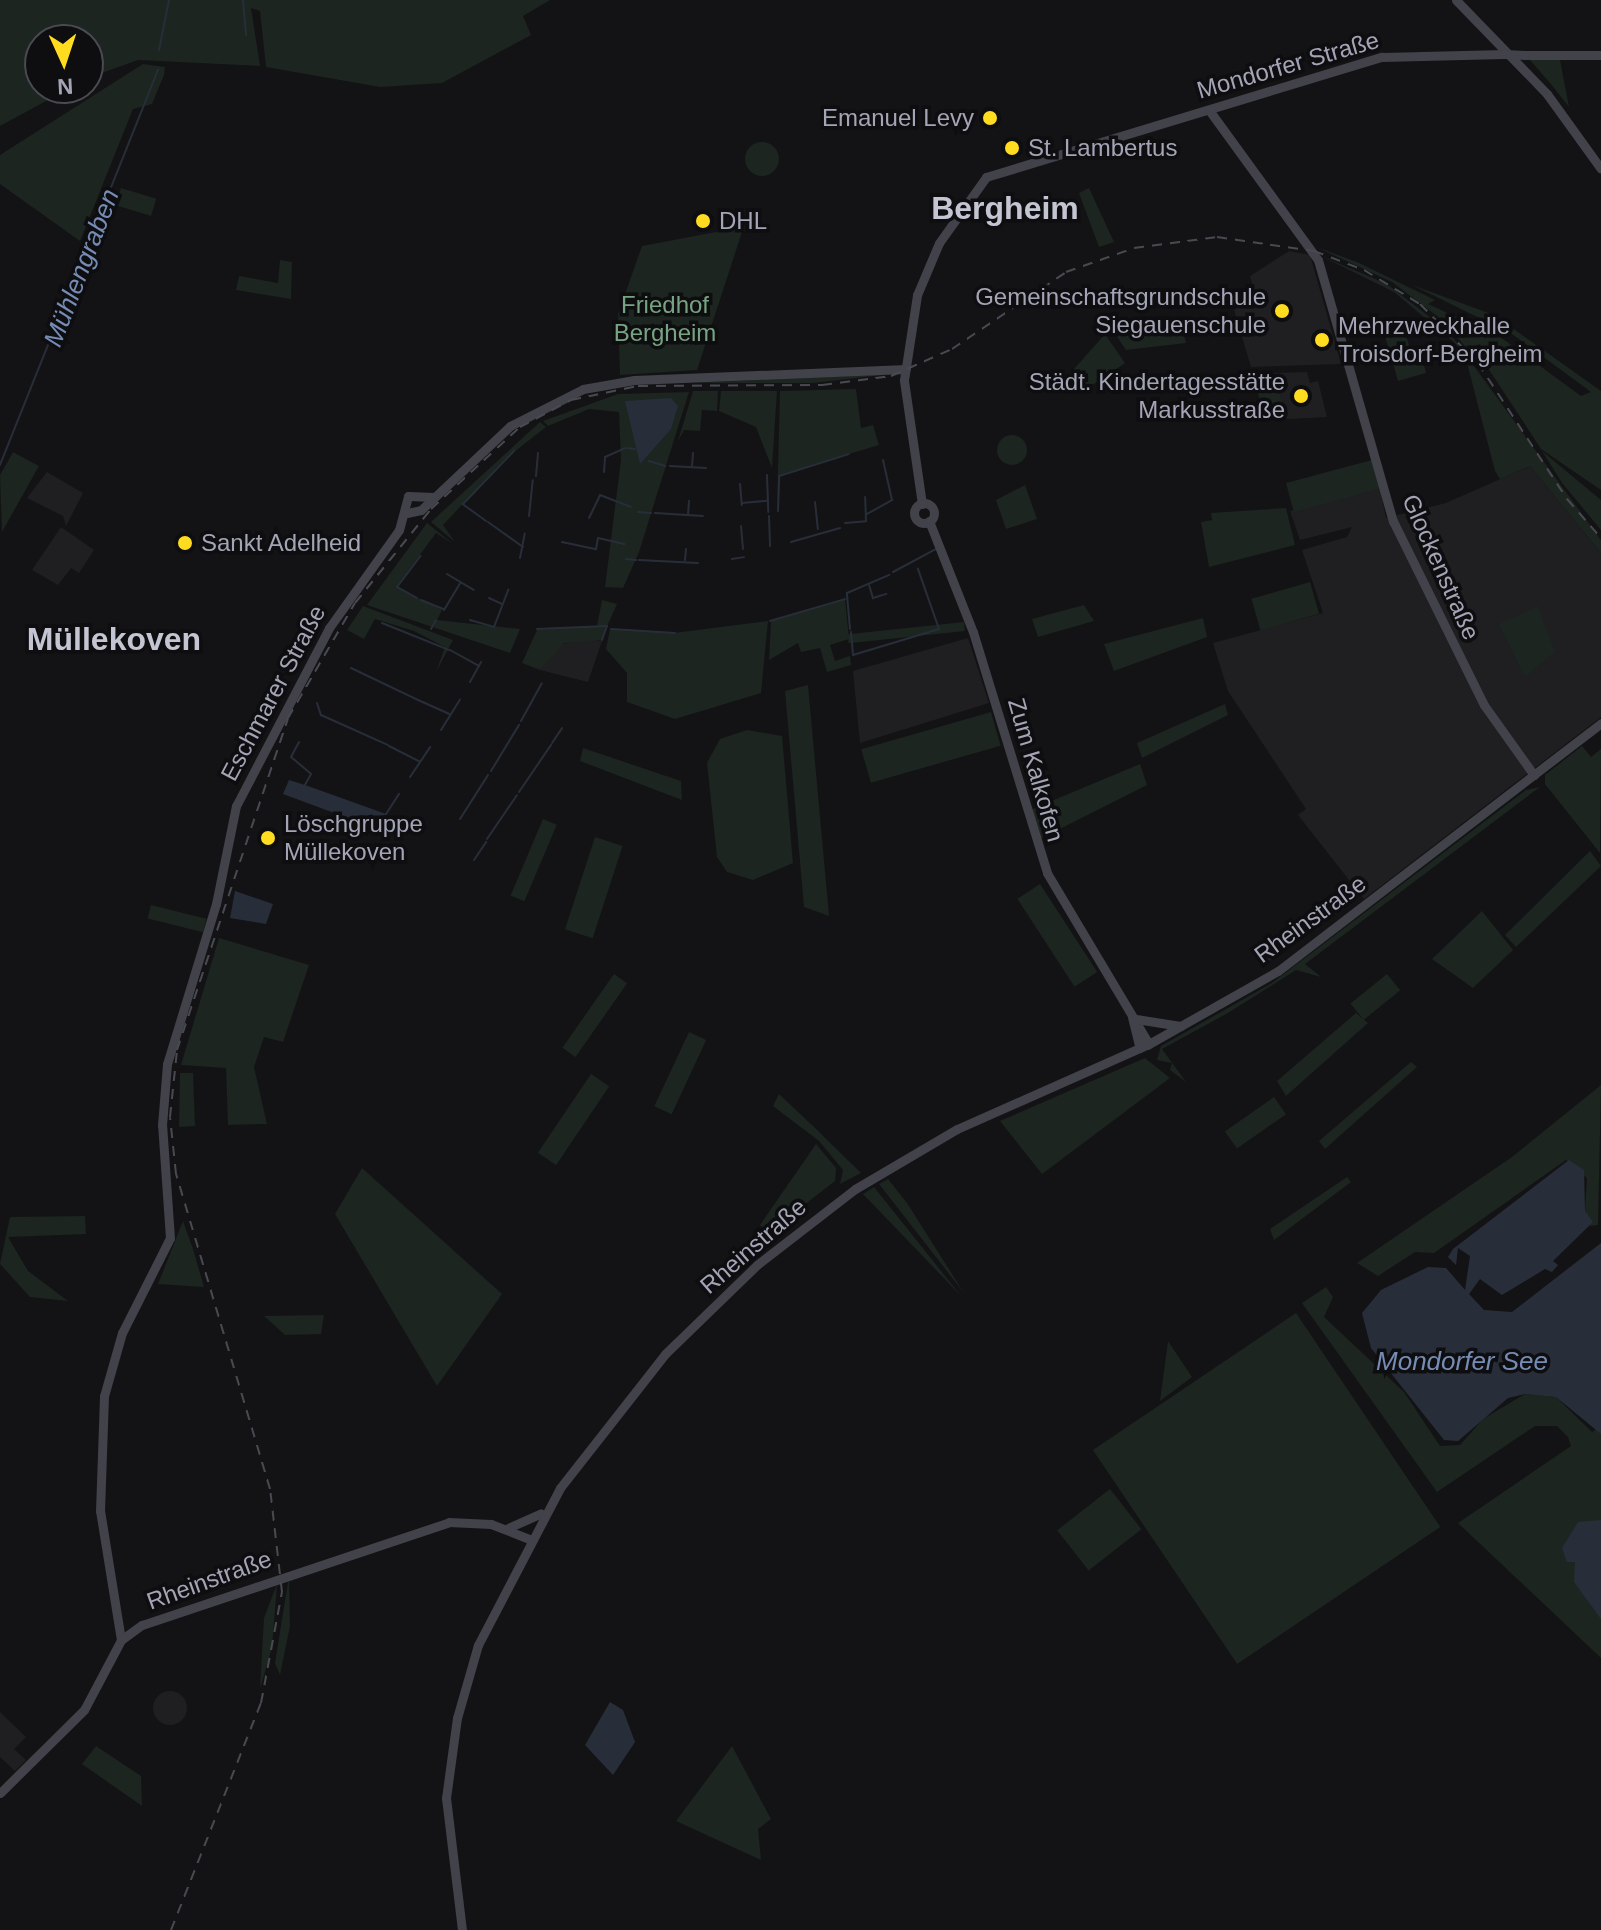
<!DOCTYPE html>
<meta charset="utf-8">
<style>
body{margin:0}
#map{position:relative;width:1601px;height:1930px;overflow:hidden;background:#131315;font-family:Helvetica,sans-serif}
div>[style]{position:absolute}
.built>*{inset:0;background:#1f1f22}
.round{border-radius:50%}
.green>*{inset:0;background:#1c251f;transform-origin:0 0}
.water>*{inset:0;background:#282e39}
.stream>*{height:2px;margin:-1px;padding:0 1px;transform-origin:1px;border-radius:1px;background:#282e39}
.secondary>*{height:9px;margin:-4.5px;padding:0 4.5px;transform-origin:4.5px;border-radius:4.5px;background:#41424a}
.secondary>.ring{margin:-4.5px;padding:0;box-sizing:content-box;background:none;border:9px solid #41424a;border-radius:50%}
.rail>*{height:2px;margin-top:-1px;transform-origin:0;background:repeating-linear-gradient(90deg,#484951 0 10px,transparent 0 18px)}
.secondary-bridge>*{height:9px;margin:-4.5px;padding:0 4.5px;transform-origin:4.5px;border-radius:4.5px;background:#41424a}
.dots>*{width:22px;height:22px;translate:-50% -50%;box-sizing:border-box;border:4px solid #0e0e10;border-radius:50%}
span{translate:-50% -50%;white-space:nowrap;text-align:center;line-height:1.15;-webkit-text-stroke:7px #0e0e10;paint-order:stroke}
.street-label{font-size:24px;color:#a3a5b6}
.poi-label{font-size:24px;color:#a3a5b6}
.right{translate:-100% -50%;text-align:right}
.left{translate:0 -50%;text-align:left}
.park-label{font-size:24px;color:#78a382}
.water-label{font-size:26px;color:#768cb5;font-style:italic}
.district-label{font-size:32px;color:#c4c5d2;font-weight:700}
.north{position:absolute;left:24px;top:24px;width:80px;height:80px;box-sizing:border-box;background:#0e0e10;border:2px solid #4a4a52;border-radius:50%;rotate:177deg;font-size:22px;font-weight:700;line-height:32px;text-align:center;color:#a3a5b6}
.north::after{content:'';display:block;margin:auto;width:28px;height:36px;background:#ffdc20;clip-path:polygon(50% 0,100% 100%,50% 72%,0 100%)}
</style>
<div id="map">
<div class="built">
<i style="clip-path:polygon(1289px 251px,1310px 255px,1341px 364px,1251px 367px,1234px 310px,1256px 297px,1250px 276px)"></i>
<i style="clip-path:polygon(1307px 372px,1310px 383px,1318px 381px,1327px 417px,1287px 419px,1274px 373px)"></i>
<i style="clip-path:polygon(1530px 466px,1601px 553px,1601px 717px,1364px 899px,1298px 815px,1306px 809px,1228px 691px,1213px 643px,1323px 613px,1302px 550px,1347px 537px,1352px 527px,1300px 540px,1290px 511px,1380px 489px,1386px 518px,1446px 503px)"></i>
<i style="clip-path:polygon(47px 472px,83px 493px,66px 526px,63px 516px,27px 498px)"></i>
<i style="clip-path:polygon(61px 527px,94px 550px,79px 573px,71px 568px,58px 585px,32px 570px)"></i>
<i style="clip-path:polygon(583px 638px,602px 641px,588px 682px,540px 670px,560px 645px)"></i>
<i style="clip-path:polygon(968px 638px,989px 703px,860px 743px,853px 671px)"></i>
<i class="round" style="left:153px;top:1691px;width:34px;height:34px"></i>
<i style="clip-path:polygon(0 1712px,26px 1737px,14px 1749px,26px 1760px,15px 1771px,0 1757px)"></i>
</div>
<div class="green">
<i style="clip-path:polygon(0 0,550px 0,523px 16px,531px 35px,442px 83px,380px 87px,266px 67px,260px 11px,251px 8px,260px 66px,138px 60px,88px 78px,88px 40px,40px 40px,40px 88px,70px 88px,0 126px)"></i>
<i style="clip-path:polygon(1530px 60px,1560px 60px,1569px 107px,1550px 83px)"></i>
<i style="clip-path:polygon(143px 64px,165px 67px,164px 75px,152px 104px,133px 109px,80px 241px,0 184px,0 155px)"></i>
<i class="round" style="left:745px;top:142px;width:34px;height:34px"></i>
<i style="left:121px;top:188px;width:37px;height:18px;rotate:17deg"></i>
<i style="clip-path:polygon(1089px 188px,1114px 242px,1099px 247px,1079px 193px)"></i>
<i style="clip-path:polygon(737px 228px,742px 232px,697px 370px,620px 375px,618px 314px,642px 246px)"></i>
<i style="clip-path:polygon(1316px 247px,1357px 262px,1435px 300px,1428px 304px,1503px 339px,1581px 396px,1591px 392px,1512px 334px,1412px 285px,1494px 315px,1601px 391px,1601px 490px,1541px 449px,1482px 359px,1485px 369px,1441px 319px,1392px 282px)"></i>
<i style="clip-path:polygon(1321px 256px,1387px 284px,1449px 332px,1601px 540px,1601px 553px,1530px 466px,1500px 479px,1495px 471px,1465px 355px,1455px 343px,1394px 292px)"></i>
<i style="clip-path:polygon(280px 260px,292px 262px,291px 299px,236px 290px,239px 276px,278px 283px)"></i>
<i style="clip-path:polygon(1181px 324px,1186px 343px,1126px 350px,1113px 331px)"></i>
<i style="clip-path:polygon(1405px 331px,1414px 363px,1423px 361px,1426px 373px,1398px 381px,1385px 336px)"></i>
<i style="clip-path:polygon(1105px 334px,1125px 363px,1088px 388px,1074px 369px)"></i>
<i style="left:1274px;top:373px;width:43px;height:21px;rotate:74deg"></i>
<i style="clip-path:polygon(891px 374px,813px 383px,694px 383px)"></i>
<i style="clip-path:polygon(856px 389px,861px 428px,873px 425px,879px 445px,779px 475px,777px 511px,780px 391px)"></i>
<i style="clip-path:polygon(693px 391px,718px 391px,717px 411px,702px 410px,700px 431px,684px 430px,678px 441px)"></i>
<i style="clip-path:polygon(721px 391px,777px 391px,772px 468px,756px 427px,719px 411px)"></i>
<i style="clip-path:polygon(689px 392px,639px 552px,623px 588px,605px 587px,621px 460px,619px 412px,589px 409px,548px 426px,543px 421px,618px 394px)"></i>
<i style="clip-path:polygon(540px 422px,546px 427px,505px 459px,443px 525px,455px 542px,431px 522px)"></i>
<i class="round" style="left:997px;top:435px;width:30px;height:30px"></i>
<i style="clip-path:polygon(1542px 451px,1601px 500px,1601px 530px,1562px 483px)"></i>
<i style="clip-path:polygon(13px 452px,39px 466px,2px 532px,0 475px)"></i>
<i style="left:1372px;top:460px;width:30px;height:89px;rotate:75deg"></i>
<i style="clip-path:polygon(1025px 485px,1037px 519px,1006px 529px,996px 500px)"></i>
<i style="clip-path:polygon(1286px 508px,1295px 545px,1209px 567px,1201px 522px,1212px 520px,1211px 513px)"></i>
<i style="clip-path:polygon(427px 523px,453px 544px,436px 533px,396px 587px,442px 610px,437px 620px,520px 629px,510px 653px,367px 605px)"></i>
<i style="left:1310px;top:582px;width:33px;height:61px;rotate:74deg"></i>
<i style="clip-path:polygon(845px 599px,849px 639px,830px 645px,835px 661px,850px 656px,851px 665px,827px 672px,820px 648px,801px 652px,798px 643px,769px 660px,771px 621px)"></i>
<i style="clip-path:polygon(602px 600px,617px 604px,601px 640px,564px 643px,540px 670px,522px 663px,537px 630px,597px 626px)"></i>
<i style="clip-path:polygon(1084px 605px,1094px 621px,1038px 637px,1032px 619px)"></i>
<i style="clip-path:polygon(363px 606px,453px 640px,436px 672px,445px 647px,414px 631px,375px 619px,364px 639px,347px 630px)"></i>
<i style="clip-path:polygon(1538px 606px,1555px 652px,1525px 677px,1499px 624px)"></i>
<i style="clip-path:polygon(1203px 618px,1207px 637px,1114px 671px,1104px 644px)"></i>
<i style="clip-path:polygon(768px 621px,761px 693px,675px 719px,627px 702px,627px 673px,606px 649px,610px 629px,674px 633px)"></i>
<i style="left:964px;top:622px;width:9px;height:117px;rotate:84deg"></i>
<i style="clip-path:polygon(808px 685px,829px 915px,829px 916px,804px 907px,785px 691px)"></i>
<i style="clip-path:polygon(1225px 704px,1228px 715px,1142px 758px,1137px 743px)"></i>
<i style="left:991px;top:712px;width:35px;height:135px;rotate:74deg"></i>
<i style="clip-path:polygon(747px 730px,782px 736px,793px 863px,753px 880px,727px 872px,717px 857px,707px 763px,720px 739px)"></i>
<i style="clip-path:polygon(1582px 746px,1591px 757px,1601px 749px,1600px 853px,1545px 784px,1545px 775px)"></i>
<i style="clip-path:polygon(583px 748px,681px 781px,682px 800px,580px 761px)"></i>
<i style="clip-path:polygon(1140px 764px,1147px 785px,1038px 840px,1030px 810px)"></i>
<i style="clip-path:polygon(1540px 787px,1305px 964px,1321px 977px,1296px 970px,1228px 1013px,1162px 1049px,1186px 1082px,1170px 1070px,1172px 1063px,1157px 1060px,1161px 1046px,1272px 983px,1526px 790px)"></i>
<i style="left:543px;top:819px;width:15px;height:83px;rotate:23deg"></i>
<i style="left:595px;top:837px;width:29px;height:97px;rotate:18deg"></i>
<i style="clip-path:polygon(1590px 851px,1601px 866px,1516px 947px,1505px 935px)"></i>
<i style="left:1040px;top:884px;width:105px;height:27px;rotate:57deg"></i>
<i style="clip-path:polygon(1356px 896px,1357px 899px,1263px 965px,1257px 955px)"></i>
<i style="left:151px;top:905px;width:57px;height:14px;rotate:14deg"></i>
<i style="clip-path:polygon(1482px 911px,1513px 950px,1473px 988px,1432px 959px)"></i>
<i style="clip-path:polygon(219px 938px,309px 965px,283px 1042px,264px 1037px,254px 1067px,267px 1124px,228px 1125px,226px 1068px,181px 1065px)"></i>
<i style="left:614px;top:974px;width:16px;height:90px;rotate:35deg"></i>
<i style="left:1387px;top:974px;width:21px;height:47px;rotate:51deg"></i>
<i style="clip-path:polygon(1356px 1013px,1368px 1023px,1286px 1096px,1277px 1081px)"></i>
<i style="left:689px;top:1032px;width:19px;height:82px;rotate:25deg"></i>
<i style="clip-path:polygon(1145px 1058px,1170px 1078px,1042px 1174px,1000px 1121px)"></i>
<i style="clip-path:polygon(1411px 1062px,1417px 1067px,1325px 1149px,1319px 1141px)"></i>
<i style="clip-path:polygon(180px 1073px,193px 1073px,195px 1126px,179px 1127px)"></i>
<i style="left:591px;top:1074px;width:22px;height:95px;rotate:34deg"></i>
<i style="clip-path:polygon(1601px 1085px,1598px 1225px,1590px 1226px,1585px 1211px,1587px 1178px,1566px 1160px,1434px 1253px,1415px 1252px,1378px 1276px,1357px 1263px,1512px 1157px)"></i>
<i style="clip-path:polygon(779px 1094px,814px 1127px,861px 1173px,840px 1184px,843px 1170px,819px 1141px,773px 1106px)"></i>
<i style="left:1274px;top:1097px;width:21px;height:60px;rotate:55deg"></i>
<i style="clip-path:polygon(816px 1144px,836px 1168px,835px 1181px,768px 1233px,760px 1225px)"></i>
<i style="clip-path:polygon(362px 1168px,502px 1294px,437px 1386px,335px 1214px)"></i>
<i style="clip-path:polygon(1347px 1177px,1351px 1182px,1274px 1240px,1270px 1229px)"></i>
<i style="clip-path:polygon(888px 1179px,907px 1203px,964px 1293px,879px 1184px)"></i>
<i style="clip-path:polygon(874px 1187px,898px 1217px,961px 1296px,863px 1194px)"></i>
<i style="clip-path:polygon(85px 1216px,86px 1234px,8px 1237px,28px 1271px,68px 1301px,30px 1297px,0 1264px,10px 1217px)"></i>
<i style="clip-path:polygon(183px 1221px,193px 1249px,204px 1287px,158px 1284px)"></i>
<i style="clip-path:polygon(1326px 1287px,1333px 1297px,1324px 1317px,1404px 1392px,1440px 1446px,1460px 1445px,1483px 1419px,1525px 1394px,1556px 1397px,1592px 1432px,1601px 1426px,1601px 1658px,1458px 1523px,1571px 1446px,1568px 1437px,1557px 1426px,1535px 1426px,1437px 1492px,1302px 1303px)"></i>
<i style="left:1296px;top:1313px;width:258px;height:245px;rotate:56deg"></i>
<i style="clip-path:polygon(324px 1315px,321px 1334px,285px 1335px,264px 1316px)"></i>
<i style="clip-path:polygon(1168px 1341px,1192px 1377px,1160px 1401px)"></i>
<i style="left:1110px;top:1489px;width:51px;height:67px;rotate:52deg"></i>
<i style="clip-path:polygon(289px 1576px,290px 1626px,280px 1675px,275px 1663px)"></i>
<i style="clip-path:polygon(277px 1584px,272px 1648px,260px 1689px,264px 1618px)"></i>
<i style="clip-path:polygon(96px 1746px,141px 1776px,142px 1806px,82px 1764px)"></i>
<i style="clip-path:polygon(732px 1746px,771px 1819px,758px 1829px,761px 1860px,676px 1821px)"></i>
</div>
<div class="water">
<i style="clip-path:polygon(671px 398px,678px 406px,671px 429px,640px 464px,625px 401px)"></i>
<i style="clip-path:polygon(289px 780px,305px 785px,386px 814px,372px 827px,283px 794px)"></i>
<i style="clip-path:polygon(235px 891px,273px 904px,266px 924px,230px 918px)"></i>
<i style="clip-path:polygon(1569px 1160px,1584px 1170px,1585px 1211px,1593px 1222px,1553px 1261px,1558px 1265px,1552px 1272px,1545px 1269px,1502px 1295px,1480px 1279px,1469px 1294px,1484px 1310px,1512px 1312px,1601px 1243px,1601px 1434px,1556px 1397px,1525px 1394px,1508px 1398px,1458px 1441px,1444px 1440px,1371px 1348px,1362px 1313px,1381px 1290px,1428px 1267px,1446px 1268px,1465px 1290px,1470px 1256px,1458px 1248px,1456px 1265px,1448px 1257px,1453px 1249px)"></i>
<i style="clip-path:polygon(1601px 1520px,1601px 1619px,1574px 1582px,1575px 1562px,1567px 1562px,1562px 1548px,1578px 1522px)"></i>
<i style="clip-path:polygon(610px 1702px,623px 1710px,635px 1742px,613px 1775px,585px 1745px)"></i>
</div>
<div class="stream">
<i style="left:243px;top:0;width:35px;rotate:85deg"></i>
<i style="left:159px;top:50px;width:51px;rotate:-78.7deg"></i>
<i style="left:627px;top:448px;width:8px;rotate:7deg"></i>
<i style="left:649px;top:461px;width:17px;rotate:17deg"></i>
<i style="left:0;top:465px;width:426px;rotate:-68.2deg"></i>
<i style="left:670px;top:466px;width:36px;rotate:3deg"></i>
<i style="left:692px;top:467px;width:14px;rotate:-86deg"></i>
<i style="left:604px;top:472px;width:15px;rotate:-86deg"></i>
<i style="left:605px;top:457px;width:22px;rotate:-24deg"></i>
<i style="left:767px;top:475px;width:37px;rotate:88deg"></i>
<i style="left:536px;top:476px;width:23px;rotate:-85deg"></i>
<i style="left:740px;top:484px;width:21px;rotate:85deg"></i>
<i style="left:815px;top:502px;width:27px;rotate:84deg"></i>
<i style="left:742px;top:503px;width:25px;rotate:-5deg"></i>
<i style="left:778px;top:511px;width:35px;rotate:-88deg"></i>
<i style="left:779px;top:476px;width:73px;rotate:-17.4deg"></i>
<i style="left:638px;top:512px;width:13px;rotate:4deg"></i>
<i style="left:655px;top:513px;width:48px;rotate:3.6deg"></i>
<i style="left:867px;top:514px;width:29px;rotate:-29deg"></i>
<i style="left:892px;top:500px;width:41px;rotate:-102.7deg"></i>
<i style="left:688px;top:515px;width:14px;rotate:-86deg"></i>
<i style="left:529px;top:516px;width:36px;rotate:-84deg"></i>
<i style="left:769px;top:516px;width:30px;rotate:88deg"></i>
<i style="left:589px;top:518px;width:25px;rotate:-64deg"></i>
<i style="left:600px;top:495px;width:33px;rotate:21deg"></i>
<i style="left:486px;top:521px;width:29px;rotate:-144deg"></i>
<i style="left:463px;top:504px;width:74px;rotate:-46.1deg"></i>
<i style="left:488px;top:522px;width:43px;rotate:35.5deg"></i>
<i style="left:845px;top:523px;width:21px;rotate:-5deg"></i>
<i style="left:866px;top:521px;width:24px;rotate:-92deg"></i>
<i style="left:741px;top:526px;width:23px;rotate:85deg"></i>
<i style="left:562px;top:542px;width:35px;rotate:12deg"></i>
<i style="left:596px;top:549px;width:11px;rotate:-80deg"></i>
<i style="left:598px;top:538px;width:27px;rotate:13deg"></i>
<i style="left:791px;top:542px;width:51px;rotate:-15.9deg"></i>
<i style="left:520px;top:558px;width:25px;rotate:-79deg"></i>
<i style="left:626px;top:559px;width:10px;rotate:6deg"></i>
<i style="left:732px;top:559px;width:12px;rotate:-9deg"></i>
<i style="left:639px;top:560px;width:59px;rotate:2.9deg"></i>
<i style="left:685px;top:560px;width:11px;rotate:-85deg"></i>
<i style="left:893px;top:572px;width:49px;rotate:-28.1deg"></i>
<i style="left:447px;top:574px;width:31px;rotate:31deg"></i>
<i style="left:869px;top:585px;width:14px;rotate:73deg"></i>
<i style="left:873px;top:598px;width:14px;rotate:-17deg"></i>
<i style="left:417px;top:598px;width:23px;rotate:-151deg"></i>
<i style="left:397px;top:587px;width:39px;rotate:-53deg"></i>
<i style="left:489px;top:598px;width:14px;rotate:25deg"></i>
<i style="left:421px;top:600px;width:24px;rotate:22deg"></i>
<i style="left:444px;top:610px;width:31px;rotate:-59deg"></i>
<i style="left:470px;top:620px;width:25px;rotate:16deg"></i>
<i style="left:494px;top:627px;width:40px;rotate:-69deg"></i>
<i style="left:770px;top:621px;width:78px;rotate:-16.3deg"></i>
<i style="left:382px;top:623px;width:72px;rotate:21.9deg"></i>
<i style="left:431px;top:629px;width:10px;rotate:-61deg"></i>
<i style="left:537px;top:629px;width:70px;rotate:-2.5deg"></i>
<i style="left:607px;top:626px;width:15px;rotate:110deg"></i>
<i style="left:611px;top:629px;width:64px;rotate:3.6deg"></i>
<i style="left:850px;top:629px;width:36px;rotate:-95deg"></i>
<i style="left:847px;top:593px;width:46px;rotate:-23.2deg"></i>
<i style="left:851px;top:632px;width:23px;rotate:85deg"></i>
<i style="left:853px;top:655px;width:90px;rotate:-16.8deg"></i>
<i style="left:939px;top:629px;width:64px;rotate:-109.3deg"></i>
<i style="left:450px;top:650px;width:33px;rotate:29deg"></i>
<i style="left:351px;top:668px;width:74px;rotate:25.5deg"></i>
<i style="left:470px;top:682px;width:23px;rotate:-61deg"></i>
<i style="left:418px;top:700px;width:35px;rotate:24deg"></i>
<i style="left:317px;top:703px;width:13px;rotate:72deg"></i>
<i style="left:321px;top:715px;width:73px;rotate:24.1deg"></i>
<i style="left:521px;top:721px;width:43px;rotate:-61.1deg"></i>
<i style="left:441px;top:730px;width:36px;rotate:-58deg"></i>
<i style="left:299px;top:742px;width:17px;rotate:118deg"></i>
<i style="left:291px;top:757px;width:26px;rotate:40deg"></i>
<i style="left:311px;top:774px;width:13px;rotate:119deg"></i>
<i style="left:552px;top:743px;width:18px;rotate:-56deg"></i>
<i style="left:389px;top:746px;width:34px;rotate:27deg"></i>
<i style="left:491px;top:771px;width:54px;rotate:-58.7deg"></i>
<i style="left:410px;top:777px;width:36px;rotate:-56deg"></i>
<i style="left:519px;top:792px;width:57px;rotate:-55.8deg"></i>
<i style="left:386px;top:814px;width:24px;rotate:-57deg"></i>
<i style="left:460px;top:819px;width:52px;rotate:-57.5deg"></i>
<i style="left:487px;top:839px;width:53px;rotate:-55.7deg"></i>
<i style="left:474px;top:860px;width:22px;rotate:-56deg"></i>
</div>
<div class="secondary">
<i style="left:1456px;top:0;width:131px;rotate:45.9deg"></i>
<i style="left:1547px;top:94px;width:92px;rotate:54.2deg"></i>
<i style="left:1525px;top:55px;width:76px"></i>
<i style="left:1209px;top:110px;width:185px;rotate:54deg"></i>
<i style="left:1318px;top:260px;width:272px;rotate:74deg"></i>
<i style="left:1393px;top:521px;width:205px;rotate:63.7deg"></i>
<i style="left:1484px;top:705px;width:86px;rotate:54.5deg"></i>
<i class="ring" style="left:914px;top:503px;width:11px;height:11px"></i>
<i style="left:922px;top:504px;width:125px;rotate:-98.3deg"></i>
<i style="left:904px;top:380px;width:86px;rotate:-81.3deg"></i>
<i style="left:917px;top:295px;width:56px;rotate:-67.1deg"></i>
<i style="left:939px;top:243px;width:81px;rotate:-54.5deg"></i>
<i style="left:986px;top:177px;width:414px;rotate:-16.9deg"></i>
<i style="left:1382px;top:57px;width:122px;rotate:-1.4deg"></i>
<i style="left:407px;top:513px;width:14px;rotate:-12deg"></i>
<i style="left:421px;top:510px;width:122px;rotate:-43.3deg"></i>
<i style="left:510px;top:426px;width:82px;rotate:-26.9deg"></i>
<i style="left:583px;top:389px;width:52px;rotate:-10deg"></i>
<i style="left:634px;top:380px;width:272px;rotate:-2.3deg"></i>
<i style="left:929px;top:521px;width:119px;rotate:68.4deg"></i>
<i style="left:973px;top:632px;width:252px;rotate:72.9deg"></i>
<i style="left:1047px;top:873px;width:199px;rotate:59.2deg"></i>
<i style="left:1132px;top:1017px;width:32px;rotate:76deg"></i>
<i style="left:1136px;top:1019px;width:45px;rotate:9deg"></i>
<i style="left:508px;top:1528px;width:36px;rotate:-24deg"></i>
<i style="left:121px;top:1640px;width:131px;rotate:-99.2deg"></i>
<i style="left:100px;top:1511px;width:115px;rotate:-88deg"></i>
<i style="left:104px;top:1396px;width:66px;rotate:-74.1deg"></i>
<i style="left:122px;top:1333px;width:106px;rotate:-63.2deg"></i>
<i style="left:170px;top:1238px;width:113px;rotate:-94deg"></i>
<i style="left:162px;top:1125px;width:61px;rotate:-85.3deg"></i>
<i style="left:167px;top:1064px;width:167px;rotate:-73deg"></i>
<i style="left:216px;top:904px;width:100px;rotate:-78.5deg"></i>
<i style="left:236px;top:806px;width:201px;rotate:-62.4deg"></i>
<i style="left:329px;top:628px;width:120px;rotate:-54.5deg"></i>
<i style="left:399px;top:530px;width:35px;rotate:-75deg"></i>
<i style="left:408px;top:496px;width:26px;rotate:2deg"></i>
<i style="left:0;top:1793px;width:118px;rotate:-44.7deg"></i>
<i style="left:84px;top:1710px;width:79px;rotate:-62.1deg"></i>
<i style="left:121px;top:1640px;width:26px;rotate:-36deg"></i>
<i style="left:142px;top:1625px;width:324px;rotate:-18.5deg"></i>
<i style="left:449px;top:1522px;width:42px;rotate:2.7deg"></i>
<i style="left:491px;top:1524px;width:41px;rotate:21.5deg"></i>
<i style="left:462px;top:1930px;width:133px;rotate:-96.9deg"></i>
<i style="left:446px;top:1798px;width:81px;rotate:-82.2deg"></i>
<i style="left:457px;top:1718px;width:76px;rotate:-74deg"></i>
<i style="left:478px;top:1645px;width:177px;rotate:-62.4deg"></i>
<i style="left:560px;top:1488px;width:170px;rotate:-51.9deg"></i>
<i style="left:665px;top:1354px;width:129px;rotate:-44.1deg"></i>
<i style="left:758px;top:1264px;width:123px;rotate:-37.7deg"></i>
<i style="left:855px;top:1189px;width:118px;rotate:-30.5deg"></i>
<i style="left:957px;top:1129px;width:208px;rotate:-23.9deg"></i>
<i style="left:1147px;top:1045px;width:150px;rotate:-29.5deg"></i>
<i style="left:1278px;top:971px;width:407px;rotate:-37.5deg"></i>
</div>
<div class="rail">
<i style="left:171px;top:1930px;width:244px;rotate:-68.4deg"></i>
<i style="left:261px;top:1703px;width:113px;rotate:-79.3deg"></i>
<i style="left:282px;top:1592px;width:104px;rotate:-96.6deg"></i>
<i style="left:270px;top:1489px;width:329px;rotate:-106.6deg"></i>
<i style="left:176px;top:1174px;width:57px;rotate:-96deg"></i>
<i style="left:170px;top:1117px;width:67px;rotate:-84deg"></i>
<i style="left:177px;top:1050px;width:350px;rotate:-71.5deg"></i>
<i style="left:288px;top:718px;width:133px;rotate:-59.8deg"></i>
<i style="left:355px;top:603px;width:121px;rotate:-51deg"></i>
<i style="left:431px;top:509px;width:121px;rotate:-42.7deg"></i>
<i style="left:520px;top:427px;width:58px;rotate:-27.9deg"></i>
<i style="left:571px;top:400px;width:68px;rotate:-11.8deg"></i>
<i style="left:638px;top:386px;width:184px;rotate:-0.3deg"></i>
<i style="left:822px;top:385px;width:70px;rotate:-7.4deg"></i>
<i style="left:891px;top:376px;width:67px;rotate:-23.9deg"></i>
<i style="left:952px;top:349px;width:138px;rotate:-34deg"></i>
<i style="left:1066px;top:272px;width:72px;rotate:-19.4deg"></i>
<i style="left:1134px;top:248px;width:84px;rotate:-7.5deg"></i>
<i style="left:1217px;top:237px;width:98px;rotate:8.2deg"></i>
<i style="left:1314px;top:251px;width:53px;rotate:20.8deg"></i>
<i style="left:1364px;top:270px;width:66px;rotate:31.3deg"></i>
<i style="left:1420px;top:304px;width:83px;rotate:45.5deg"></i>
<i style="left:1478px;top:363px;width:163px;rotate:56.8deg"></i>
<i style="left:1567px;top:499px;width:52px;rotate:48.9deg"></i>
</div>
<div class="secondary-bridge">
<i style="left:1504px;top:54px;width:21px;rotate:3deg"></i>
</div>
<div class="dots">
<i style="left:990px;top:118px;background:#ffdc20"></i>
<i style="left:1012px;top:148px;background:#ffdc20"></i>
<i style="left:703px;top:221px;background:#ffdc20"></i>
<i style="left:1282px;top:311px;background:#ffdc20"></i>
<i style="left:1322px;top:340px;background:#ffdc20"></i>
<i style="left:1301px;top:396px;background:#ffdc20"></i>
<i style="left:185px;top:543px;background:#ffdc20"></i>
<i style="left:268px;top:838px;background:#ffdc20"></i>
</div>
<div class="street-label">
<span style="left:1288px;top:65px;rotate:-16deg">Mondorfer Straße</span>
<span style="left:1441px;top:567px;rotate:66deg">Glockenstraße</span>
<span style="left:273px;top:693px;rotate:-62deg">Eschmarer Straße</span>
<span style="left:1036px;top:770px;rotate:74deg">Zum Kalkofen</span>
<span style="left:1310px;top:919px;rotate:-36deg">Rheinstraße</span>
<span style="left:753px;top:1246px;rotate:-41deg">Rheinstraße</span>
<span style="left:209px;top:1580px;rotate:-20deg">Rheinstraße</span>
</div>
<div class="poi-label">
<span class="right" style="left:974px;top:118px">Emanuel Levy</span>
<span class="left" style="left:1028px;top:148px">St. Lambertus</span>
<span class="left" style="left:719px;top:221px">DHL</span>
<span class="right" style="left:1266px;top:311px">Gemeinschaftsgrundschule<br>Siegauenschule</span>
<span class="left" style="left:1338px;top:340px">Mehrzweckhalle<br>Troisdorf-Bergheim</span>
<span class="right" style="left:1285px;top:396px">Städt. Kindertagesstätte<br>Markusstraße</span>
<span class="left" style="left:201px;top:543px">Sankt Adelheid</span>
<span class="left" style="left:284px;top:838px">Löschgruppe<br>Müllekoven</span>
</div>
<div class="park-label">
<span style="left:665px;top:319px">Friedhof<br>Bergheim</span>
</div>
<div class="water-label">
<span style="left:82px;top:268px;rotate:-69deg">Mühlengraben</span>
<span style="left:1462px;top:1362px">Mondorfer See</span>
</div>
<div class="district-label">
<span style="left:1005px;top:208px">Bergheim</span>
<span style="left:114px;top:639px">Müllekoven</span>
</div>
<div class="north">N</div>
</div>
